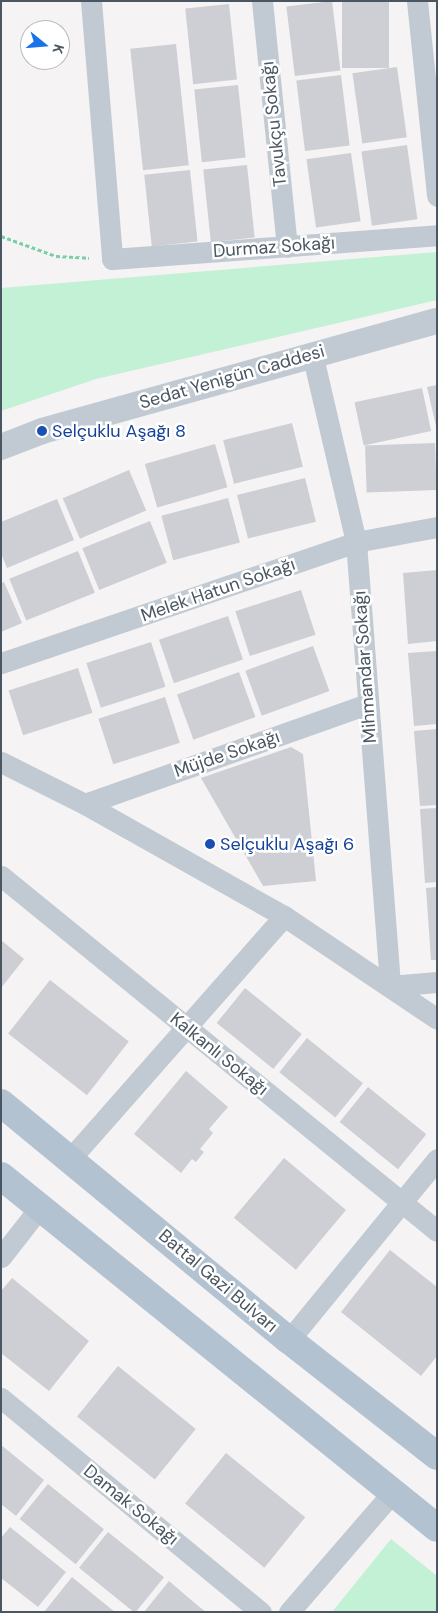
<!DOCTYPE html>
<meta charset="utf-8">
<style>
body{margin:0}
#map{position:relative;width:438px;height:1613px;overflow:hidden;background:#f5f3f3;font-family:"DM Sans",sans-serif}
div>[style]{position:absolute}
.green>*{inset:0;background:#c3f1d5}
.building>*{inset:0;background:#cdcfd5;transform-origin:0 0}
.path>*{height:3px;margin-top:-1.5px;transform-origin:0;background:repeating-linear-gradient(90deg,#7ad0a6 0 4px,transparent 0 6.5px)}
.minor>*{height:21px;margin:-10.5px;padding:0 10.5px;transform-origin:10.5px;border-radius:10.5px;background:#c1cad2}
.tertiary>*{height:26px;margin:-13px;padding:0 13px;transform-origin:13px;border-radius:13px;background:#c1cad2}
.primary>*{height:28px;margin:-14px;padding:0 14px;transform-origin:14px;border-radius:14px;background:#b3c2d1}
.dots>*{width:14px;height:14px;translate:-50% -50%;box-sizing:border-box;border:2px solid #fff;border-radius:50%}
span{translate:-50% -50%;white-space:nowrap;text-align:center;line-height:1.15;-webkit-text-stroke:5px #fff;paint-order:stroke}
.street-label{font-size:18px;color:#4a5661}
.transit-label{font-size:18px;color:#164399}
.left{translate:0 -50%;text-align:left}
.frame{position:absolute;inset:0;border:2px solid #4a5661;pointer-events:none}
.north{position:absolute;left:20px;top:20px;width:50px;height:50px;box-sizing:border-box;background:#fff;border:1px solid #b7bbc0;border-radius:50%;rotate:107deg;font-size:14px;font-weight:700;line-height:20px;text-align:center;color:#4a5661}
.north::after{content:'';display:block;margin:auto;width:18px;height:22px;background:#1a73e8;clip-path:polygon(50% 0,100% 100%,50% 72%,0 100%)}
</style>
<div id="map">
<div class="green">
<i style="clip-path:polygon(437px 252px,437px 300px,96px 379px,1px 411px,1px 288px)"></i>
<i style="clip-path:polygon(391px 1539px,437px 1576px,437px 1612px,332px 1612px)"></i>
</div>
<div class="building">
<i style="left:332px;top:1px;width:70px;height:46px;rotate:83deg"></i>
<i style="left:342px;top:1px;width:47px;height:67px"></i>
<i style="left:229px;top:4px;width:76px;height:44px;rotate:84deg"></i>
<i style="left:176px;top:44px;width:122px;height:46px;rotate:84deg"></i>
<i style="left:397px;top:67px;width:71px;height:45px;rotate:82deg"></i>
<i style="left:341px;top:75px;width:71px;height:45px;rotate:83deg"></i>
<i style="left:238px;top:85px;width:73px;height:44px;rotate:84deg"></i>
<i style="left:407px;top:145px;width:75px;height:46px;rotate:82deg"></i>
<i style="left:351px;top:153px;width:69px;height:45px;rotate:82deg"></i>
<i style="left:247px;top:165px;width:73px;height:44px;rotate:84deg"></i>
<i style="left:190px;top:170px;width:72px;height:46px;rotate:84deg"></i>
<i style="clip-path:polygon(437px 385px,437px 426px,436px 426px,427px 387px)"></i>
<i style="left:422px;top:388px;width:44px;height:69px;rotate:78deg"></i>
<i style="left:292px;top:423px;width:45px;height:71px;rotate:76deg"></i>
<i style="left:435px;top:443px;width:47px;height:70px;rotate:88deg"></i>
<i style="left:215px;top:444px;width:45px;height:73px;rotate:74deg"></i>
<i style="left:129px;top:470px;width:44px;height:72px;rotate:67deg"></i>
<i style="left:305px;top:478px;width:45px;height:70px;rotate:76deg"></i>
<i style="left:228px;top:498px;width:46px;height:69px;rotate:75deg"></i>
<i style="clip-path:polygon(57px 499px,74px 540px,7px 568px,1px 553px,1px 522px)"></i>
<i style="left:150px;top:521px;width:45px;height:73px;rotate:68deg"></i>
<i style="left:78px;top:551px;width:45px;height:74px;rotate:68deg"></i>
<i style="clip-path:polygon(437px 570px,437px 641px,408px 644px,403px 573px)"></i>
<i style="clip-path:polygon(4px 582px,22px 623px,1px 632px,1px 583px)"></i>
<i style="left:301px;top:590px;width:47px;height:69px;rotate:72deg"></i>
<i style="left:228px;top:616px;width:46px;height:73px;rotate:71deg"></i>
<i style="left:151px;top:642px;width:47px;height:68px;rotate:72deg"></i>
<i style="left:313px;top:646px;width:48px;height:72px;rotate:70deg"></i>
<i style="clip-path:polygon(437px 651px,437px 724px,414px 726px,408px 653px)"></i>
<i style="left:78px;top:668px;width:47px;height:73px;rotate:72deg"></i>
<i style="left:239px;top:672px;width:48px;height:66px;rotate:70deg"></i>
<i style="left:165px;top:697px;width:48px;height:70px;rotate:72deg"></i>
<i style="clip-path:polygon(437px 729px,437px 805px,420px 806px,414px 731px)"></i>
<i style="clip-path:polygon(291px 747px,303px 754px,316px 881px,263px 886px,201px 778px)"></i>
<i style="clip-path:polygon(437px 808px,437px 882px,425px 883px,420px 809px)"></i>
<i style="clip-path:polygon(437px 887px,437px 960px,431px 960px,426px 888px)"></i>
<i style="clip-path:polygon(1px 940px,24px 959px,1px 988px)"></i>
<i style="left:50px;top:980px;width:100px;height:68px;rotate:38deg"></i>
<i style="left:245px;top:988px;width:73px;height:45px;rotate:39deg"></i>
<i style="left:307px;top:1038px;width:72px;height:44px;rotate:39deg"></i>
<i style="clip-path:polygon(186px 1071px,228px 1107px,209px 1129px,213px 1133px,200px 1149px,204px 1152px,196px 1162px,192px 1159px,181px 1173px,134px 1134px)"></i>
<i style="left:368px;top:1087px;width:75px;height:45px;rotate:39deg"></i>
<i style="left:284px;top:1158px;width:81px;height:78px;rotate:40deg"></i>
<i style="clip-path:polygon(390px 1250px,437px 1287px,437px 1356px,421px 1376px,341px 1312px)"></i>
<i style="clip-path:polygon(12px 1278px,89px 1341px,49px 1391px,1px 1353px,1px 1291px)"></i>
<i style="left:118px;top:1366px;width:100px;height:65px;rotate:39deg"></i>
<i style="clip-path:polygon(1px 1445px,44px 1480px,16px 1516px,1px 1504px)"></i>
<i style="left:226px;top:1453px;width:102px;height:65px;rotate:39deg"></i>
<i style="left:48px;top:1484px;width:72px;height:45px;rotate:39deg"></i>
<i style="clip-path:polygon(10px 1527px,66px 1572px,38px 1607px,1px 1578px,1px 1538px)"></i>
<i style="left:108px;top:1532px;width:72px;height:46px;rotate:39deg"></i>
<i style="clip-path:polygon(72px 1577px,100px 1600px,115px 1612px,44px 1612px)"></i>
<i style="clip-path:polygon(169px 1581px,197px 1605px,206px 1612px,144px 1612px)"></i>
</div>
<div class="path">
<i style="left:1px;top:236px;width:59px;rotate:20deg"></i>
<i style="left:56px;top:256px;width:33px;rotate:3deg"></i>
</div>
<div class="minor">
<i style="left:91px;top:1px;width:259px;rotate:85.3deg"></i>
<i style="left:112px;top:259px;width:326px;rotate:-4.2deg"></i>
<i style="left:262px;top:1px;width:247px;rotate:84.2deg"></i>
<i style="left:417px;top:1px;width:196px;rotate:84.1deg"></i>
<i style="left:312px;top:353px;width:194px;rotate:76.9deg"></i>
<i style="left:356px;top:542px;width:445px;rotate:85.6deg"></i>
<i style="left:390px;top:986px;width:47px;rotate:-4.9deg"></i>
<i style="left:1px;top:663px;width:375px;rotate:-18.8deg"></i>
<i style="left:356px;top:542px;width:82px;rotate:-10.5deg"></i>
<i style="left:1px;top:762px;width:94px;rotate:26.6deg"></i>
<i style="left:85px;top:804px;width:228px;rotate:29.4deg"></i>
<i style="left:284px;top:916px;width:184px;rotate:33.9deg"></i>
<i style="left:85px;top:804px;width:300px;rotate:-19.5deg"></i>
<i style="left:1px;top:876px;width:562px;rotate:39.15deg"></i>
<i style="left:70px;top:1159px;width:324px;rotate:-48.6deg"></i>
<i style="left:1px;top:1257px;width:63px;rotate:-52deg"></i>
<i style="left:289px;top:1340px;width:234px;rotate:-50.7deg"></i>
<i style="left:1px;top:1398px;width:337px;rotate:39.5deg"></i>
<i style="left:289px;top:1612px;width:159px;rotate:-49.1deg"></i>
</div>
<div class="tertiary">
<i style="left:1px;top:447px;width:44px;rotate:-21.3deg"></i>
<i style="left:42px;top:431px;width:410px;rotate:-15.6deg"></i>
</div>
<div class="primary">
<i style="left:1px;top:1103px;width:373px;rotate:39.5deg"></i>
<i style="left:289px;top:1340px;width:188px;rotate:38.1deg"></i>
<i style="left:1px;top:1176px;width:560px;rotate:38.92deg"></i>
</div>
<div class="dots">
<i style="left:42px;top:431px;background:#1a4fb4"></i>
<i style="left:210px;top:844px;background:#1a4fb4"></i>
</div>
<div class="street-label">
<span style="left:274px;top:124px;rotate:-96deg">Tavukçu Sokağı</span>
<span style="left:274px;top:247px;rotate:-4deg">Durmaz Sokağı</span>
<span style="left:232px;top:377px;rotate:-16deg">Sedat Yenigün Caddesi</span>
<span style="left:218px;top:590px;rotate:-19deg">Melek Hatun Sokağı</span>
<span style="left:365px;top:667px;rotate:-94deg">Mihmandar Sokağı</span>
<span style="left:227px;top:754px;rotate:-19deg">Müjde Sokağı</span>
<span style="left:219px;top:1054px;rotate:39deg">Kalkanlı Sokağı</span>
<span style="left:218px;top:1281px;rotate:40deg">Battal Gazi Bulvarı</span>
<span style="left:131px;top:1505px;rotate:39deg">Damak Sokağı</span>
</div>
<div class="transit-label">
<span class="left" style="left:52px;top:431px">Selçuklu Aşağı 8</span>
<span class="left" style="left:220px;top:844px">Selçuklu Aşağı 6</span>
</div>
<div class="frame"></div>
<div class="north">K</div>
</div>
